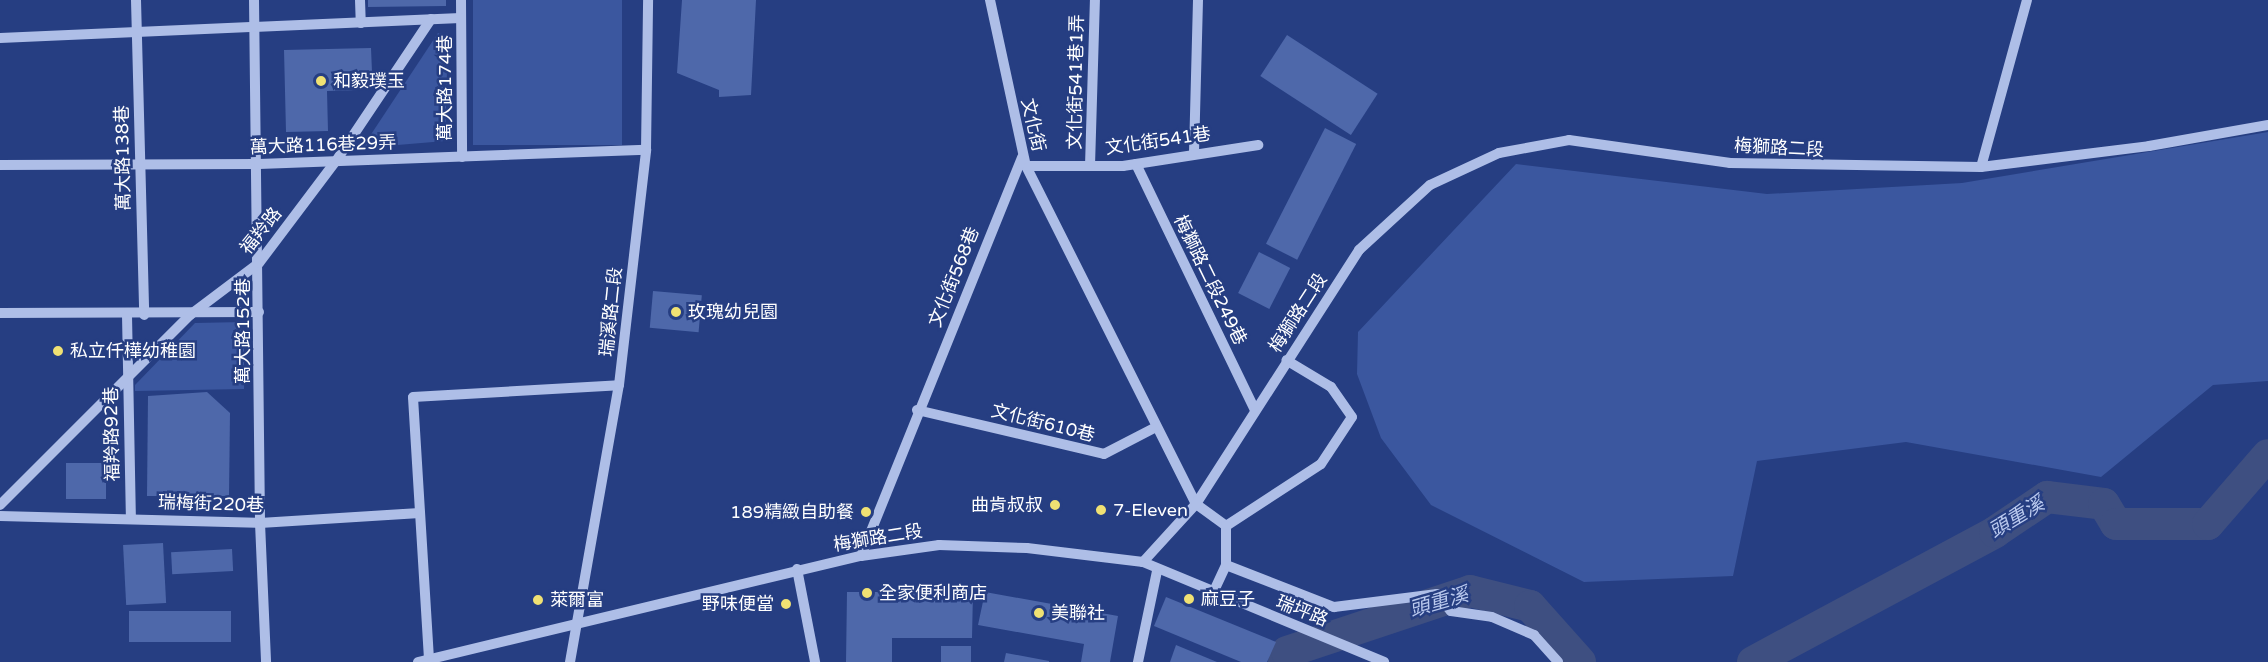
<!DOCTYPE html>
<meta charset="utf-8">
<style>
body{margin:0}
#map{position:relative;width:2268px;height:662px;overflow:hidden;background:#263e82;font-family:"Varela Round","Noto Sans TC",sans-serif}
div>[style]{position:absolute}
.green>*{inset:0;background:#3b579f;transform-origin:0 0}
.river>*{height:32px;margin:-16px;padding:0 16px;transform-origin:16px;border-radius:16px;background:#3e4f81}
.building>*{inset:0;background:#4e68aa;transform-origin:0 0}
.minor>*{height:10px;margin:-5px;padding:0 5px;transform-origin:5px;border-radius:5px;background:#aebee7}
.dots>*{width:16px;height:16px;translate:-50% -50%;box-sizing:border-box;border:3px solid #263e82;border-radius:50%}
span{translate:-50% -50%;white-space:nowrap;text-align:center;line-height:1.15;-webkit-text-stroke:5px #263e82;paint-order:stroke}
.poi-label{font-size:18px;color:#fff}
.left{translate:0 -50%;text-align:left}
.right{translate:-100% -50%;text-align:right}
.street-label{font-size:18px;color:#fff}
.water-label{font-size:20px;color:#bac9ee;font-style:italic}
</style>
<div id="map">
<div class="green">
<i style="left:473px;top:0;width:149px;height:145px"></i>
<i style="clip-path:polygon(438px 33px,448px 35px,445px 141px,362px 148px)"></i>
<i style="clip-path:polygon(2268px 132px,2268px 381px,2213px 385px,2101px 477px,1906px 442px,1757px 461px,1733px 576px,1584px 582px,1431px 505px,1381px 438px,1357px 374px,1358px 332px,1516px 164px,1767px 194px,1962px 183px)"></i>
<i style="clip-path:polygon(244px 322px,244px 389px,135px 391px,135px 385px,195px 323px)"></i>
</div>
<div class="river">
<i style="left:1284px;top:662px;width:10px;rotate:-73deg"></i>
<i style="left:1287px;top:652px;width:193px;rotate:-18.4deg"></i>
<i style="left:1470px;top:591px;width:62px;rotate:14deg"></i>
<i style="left:1530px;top:606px;width:75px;rotate:48.2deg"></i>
<i style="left:1753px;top:662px;width:275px;rotate:-28.2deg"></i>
<i style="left:1995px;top:532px;width:63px;rotate:-33.9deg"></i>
<i style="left:2047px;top:497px;width:57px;rotate:7deg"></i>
<i style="left:2104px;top:504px;width:23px;rotate:59deg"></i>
<i style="left:2116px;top:524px;width:92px"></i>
<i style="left:2208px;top:524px;width:91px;rotate:-49deg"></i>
</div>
<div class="building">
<i style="clip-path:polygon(368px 0,446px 0,446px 6px,368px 7px)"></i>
<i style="clip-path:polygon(682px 0,756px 0,751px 95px,719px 97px,719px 90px,677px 73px)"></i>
<i style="left:1287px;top:35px;width:108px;height:49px;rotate:33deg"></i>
<i style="clip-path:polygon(371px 48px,372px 72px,357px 72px,358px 90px,327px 91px,328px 131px,286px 132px,284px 50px)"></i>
<i style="left:1325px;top:128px;width:35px;height:130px;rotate:27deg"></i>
<i style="left:1259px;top:252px;width:35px;height:46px;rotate:27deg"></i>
<i style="left:653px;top:291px;width:49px;height:37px;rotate:5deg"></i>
<i style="clip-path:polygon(207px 392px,230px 413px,229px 496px,147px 496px,148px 396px)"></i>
<i style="left:66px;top:463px;width:40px;height:36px"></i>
<i style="left:163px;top:543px;width:60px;height:40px;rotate:87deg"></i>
<i style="left:232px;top:549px;width:22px;height:61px;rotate:87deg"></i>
<i style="clip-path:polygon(847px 592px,973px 592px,972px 638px,892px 638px,892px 662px,846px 662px)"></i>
<i style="clip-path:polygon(985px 592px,1118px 616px,1110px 662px,1081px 662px,1084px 644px,978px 625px)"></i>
<i style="clip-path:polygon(1166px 597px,1276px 642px,1267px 662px,1241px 662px,1154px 626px)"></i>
<i style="left:231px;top:611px;width:31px;height:102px;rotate:90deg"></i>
<i style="clip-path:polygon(1176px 645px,1217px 662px,1170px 662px)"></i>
<i style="left:941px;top:646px;width:30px;height:16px"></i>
<i style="clip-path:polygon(1006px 653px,1049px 661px,1049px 662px,1004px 662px)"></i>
</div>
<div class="minor">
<i style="left:136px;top:0;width:315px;rotate:88.5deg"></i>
<i style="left:254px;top:0;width:523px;rotate:89.34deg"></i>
<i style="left:260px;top:523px;width:139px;rotate:87.5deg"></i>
<i style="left:360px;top:0;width:23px;rotate:88deg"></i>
<i style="left:461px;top:0;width:157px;rotate:89.6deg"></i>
<i style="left:990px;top:0;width:170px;rotate:77.8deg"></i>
<i style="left:1026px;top:166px;width:378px;rotate:63.3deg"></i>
<i style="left:1196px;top:504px;width:37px;rotate:36deg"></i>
<i style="left:1226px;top:526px;width:113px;rotate:-33.1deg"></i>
<i style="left:1321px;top:464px;width:56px;rotate:-56.6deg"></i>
<i style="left:1352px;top:417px;width:37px;rotate:-125deg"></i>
<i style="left:1331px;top:387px;width:52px;rotate:-149deg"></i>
<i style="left:0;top:38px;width:461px;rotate:-2.5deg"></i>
<i style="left:1194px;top:153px;width:153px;rotate:-88.5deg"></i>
<i style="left:1136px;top:164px;width:273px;rotate:64.2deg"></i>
<i style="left:0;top:165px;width:259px;rotate:-0.2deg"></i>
<i style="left:259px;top:164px;width:387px;rotate:-2.1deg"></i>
<i style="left:1026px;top:166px;width:97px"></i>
<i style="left:1123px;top:166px;width:137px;rotate:-8.8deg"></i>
<i style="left:1090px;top:166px;width:166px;rotate:-88.3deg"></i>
<i style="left:1981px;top:167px;width:173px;rotate:-74.6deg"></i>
<i style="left:0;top:313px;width:259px;rotate:-0.2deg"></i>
<i style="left:127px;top:315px;width:202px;rotate:88.9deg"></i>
<i style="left:917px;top:410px;width:192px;rotate:13.2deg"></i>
<i style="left:1104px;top:454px;width:59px;rotate:-27.4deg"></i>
<i style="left:0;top:505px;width:269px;rotate:-45deg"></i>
<i style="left:190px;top:315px;width:86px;rotate:-37deg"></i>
<i style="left:259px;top:263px;width:128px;rotate:-53deg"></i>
<i style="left:336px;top:161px;width:171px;rotate:-56.2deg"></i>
<i style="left:0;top:516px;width:260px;rotate:1.5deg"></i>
<i style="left:260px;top:523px;width:160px;rotate:-3.6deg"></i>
<i style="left:861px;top:556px;width:430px;rotate:-68deg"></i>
<i style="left:1143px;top:562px;width:261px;rotate:22.5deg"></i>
<i style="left:1226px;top:565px;width:116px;rotate:21.3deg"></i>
<i style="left:1334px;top:607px;width:104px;rotate:-7.2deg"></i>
<i style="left:1437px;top:594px;width:22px;rotate:51deg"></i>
<i style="left:1451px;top:611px;width:41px;rotate:8.3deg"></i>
<i style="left:1492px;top:617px;width:46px;rotate:23.2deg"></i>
<i style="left:1534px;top:635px;width:36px;rotate:48deg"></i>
<i style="left:797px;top:569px;width:95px;rotate:79deg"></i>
<i style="left:1213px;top:593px;width:31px;rotate:-65deg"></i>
<i style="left:1226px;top:565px;width:39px;rotate:-90deg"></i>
<i style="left:429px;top:659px;width:262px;rotate:-93.5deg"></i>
<i style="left:413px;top:397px;width:206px;rotate:-3.3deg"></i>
<i style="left:418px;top:662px;width:456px;rotate:-13.5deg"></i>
<i style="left:861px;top:556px;width:79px;rotate:-8deg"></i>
<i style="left:939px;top:545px;width:88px;rotate:2deg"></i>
<i style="left:1027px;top:548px;width:117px;rotate:6.9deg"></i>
<i style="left:1143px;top:562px;width:79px;rotate:-47.6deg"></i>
<i style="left:1196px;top:504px;width:302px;rotate:-57.3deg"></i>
<i style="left:1359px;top:250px;width:96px;rotate:-42.5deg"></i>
<i style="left:1430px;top:185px;width:76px;rotate:-24.9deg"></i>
<i style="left:1499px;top:153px;width:71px;rotate:-10.5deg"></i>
<i style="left:1569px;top:140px;width:163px;rotate:8.1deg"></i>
<i style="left:1730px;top:163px;width:251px;rotate:0.9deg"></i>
<i style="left:1981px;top:167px;width:169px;rotate:-7.1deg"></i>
<i style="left:2149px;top:146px;width:121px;rotate:-10deg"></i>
<i style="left:570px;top:662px;width:281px;rotate:-80deg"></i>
<i style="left:619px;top:385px;width:237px;rotate:-83.4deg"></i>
<i style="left:646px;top:150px;width:150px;rotate:-89.2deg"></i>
<i style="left:1138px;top:662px;width:93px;rotate:-78.2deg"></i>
</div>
<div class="dots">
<i style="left:321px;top:81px;background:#f0e173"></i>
<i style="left:676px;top:312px;background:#f0e173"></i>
<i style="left:58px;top:351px;background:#f0e173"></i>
<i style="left:1055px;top:505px;background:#f0e173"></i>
<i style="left:1101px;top:510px;background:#f0e173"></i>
<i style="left:866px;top:512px;background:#f0e173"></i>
<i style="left:867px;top:593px;background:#f0e173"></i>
<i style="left:1189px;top:599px;background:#f0e173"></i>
<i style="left:538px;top:600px;background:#f0e173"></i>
<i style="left:786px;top:604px;background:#f0e173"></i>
<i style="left:1039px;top:613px;background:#f0e173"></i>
</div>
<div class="poi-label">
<span class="left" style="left:333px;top:81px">和毅璞玉</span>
<span class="left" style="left:688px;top:312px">玫瑰幼兒園</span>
<span class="left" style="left:70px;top:351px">私立仟樺幼稚園</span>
<span class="right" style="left:1043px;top:505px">曲肯叔叔</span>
<span class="left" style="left:1113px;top:510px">7-Eleven</span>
<span class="right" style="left:854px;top:512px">189精緻自助餐</span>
<span class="left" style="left:879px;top:593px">全家便利商店</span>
<span class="left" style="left:1201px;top:599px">麻豆子</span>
<span class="left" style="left:550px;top:600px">萊爾富</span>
<span class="right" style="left:774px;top:604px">野味便當</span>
<span class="left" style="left:1051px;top:613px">美聯社</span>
</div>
<div class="street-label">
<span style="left:1076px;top:82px;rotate:-89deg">文化街541巷1弄</span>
<span style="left:445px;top:88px;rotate:-90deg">萬大路174巷</span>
<span style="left:1033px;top:125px;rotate:77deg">文化街</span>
<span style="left:1158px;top:141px;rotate:-8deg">文化街541巷</span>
<span style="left:323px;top:145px;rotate:-2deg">萬大路116巷29弄</span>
<span style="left:1779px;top:148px;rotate:3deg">梅獅路二段</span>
<span style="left:123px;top:158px;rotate:-91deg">萬大路138巷</span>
<span style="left:261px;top:231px;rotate:-51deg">福羚路</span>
<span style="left:954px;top:277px;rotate:-68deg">文化街568巷</span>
<span style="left:1210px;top:280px;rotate:64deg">梅獅路二段249巷</span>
<span style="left:611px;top:312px;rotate:-84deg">瑞溪路二段</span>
<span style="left:1298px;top:313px;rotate:-57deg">梅獅路二段</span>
<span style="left:243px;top:331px;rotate:-90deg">萬大路152巷</span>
<span style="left:1043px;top:423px;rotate:14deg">文化街610巷</span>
<span style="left:112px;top:434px;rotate:-91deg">福羚路92巷</span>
<span style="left:211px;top:504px;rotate:2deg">瑞梅街220巷</span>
<span style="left:878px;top:538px;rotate:-9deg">梅獅路二段</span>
<span style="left:1302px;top:611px;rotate:22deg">瑞坪路</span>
</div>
<div class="water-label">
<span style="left:2017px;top:518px;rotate:-31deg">頭重溪</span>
<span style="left:1439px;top:603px;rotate:-16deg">頭重溪</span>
</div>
</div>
